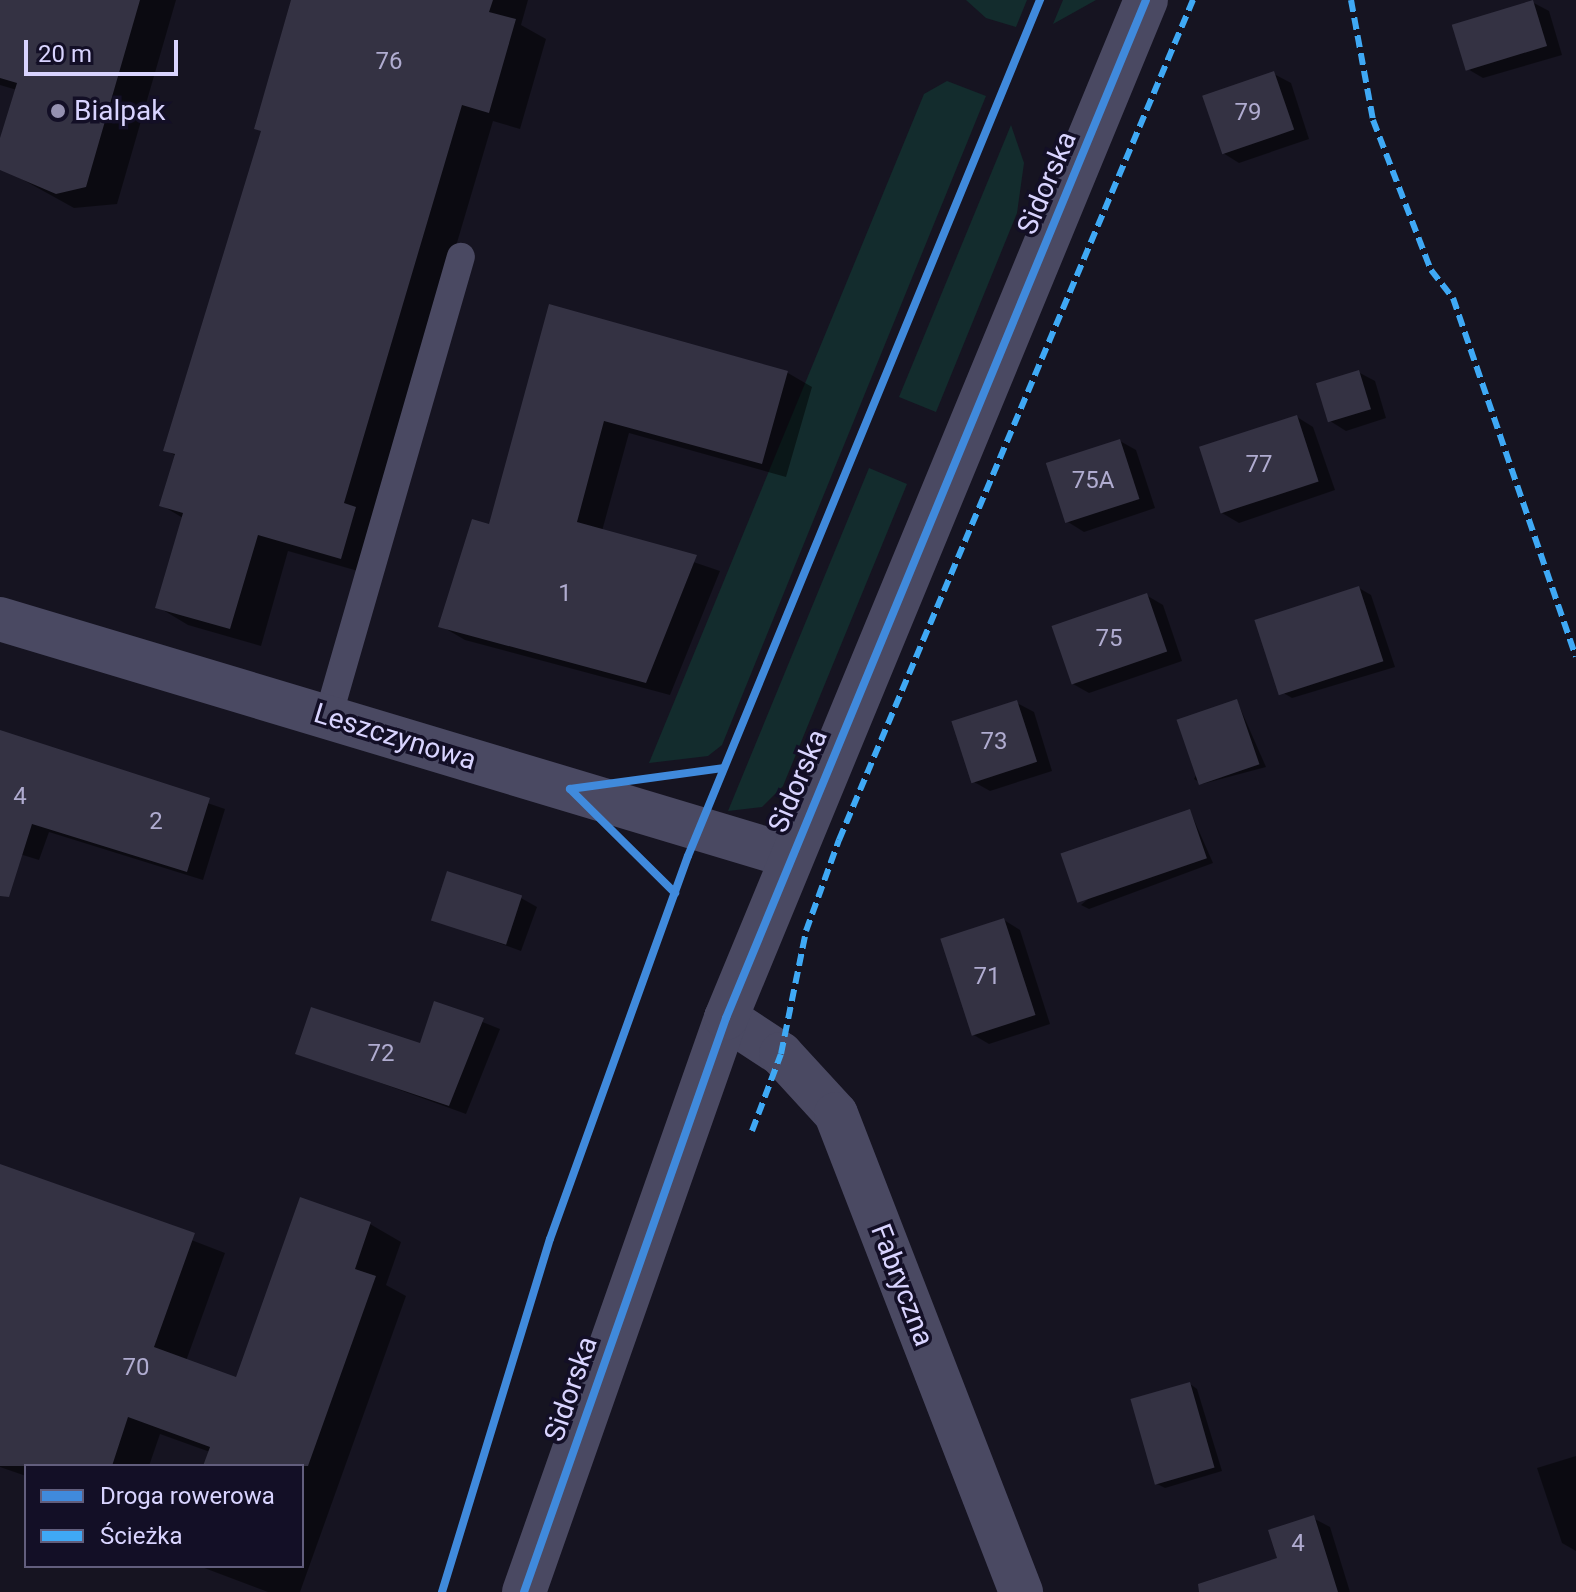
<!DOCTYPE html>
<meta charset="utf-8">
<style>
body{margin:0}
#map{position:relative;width:1576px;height:1592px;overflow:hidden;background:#161421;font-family:Roboto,sans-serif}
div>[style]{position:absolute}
.green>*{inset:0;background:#132c2d}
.shadow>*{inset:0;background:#0007}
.building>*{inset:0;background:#343243;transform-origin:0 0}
.service>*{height:28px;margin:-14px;padding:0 14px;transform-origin:14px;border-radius:14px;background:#4a4962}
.minor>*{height:44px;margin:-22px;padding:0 22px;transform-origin:22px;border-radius:22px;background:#4a4962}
.tertiary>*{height:44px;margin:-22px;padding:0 22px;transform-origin:22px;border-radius:22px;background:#4a4962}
.quiet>*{height:6px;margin-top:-3px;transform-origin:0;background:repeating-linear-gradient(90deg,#3fa9f5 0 12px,transparent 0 18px)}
.cycleway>*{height:8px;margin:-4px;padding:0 4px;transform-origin:4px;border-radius:4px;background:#408adc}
.dots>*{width:22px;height:22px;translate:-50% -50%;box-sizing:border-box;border:4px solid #130f26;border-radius:50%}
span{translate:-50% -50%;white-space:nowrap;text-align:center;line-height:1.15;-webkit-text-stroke:7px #130f26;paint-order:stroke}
.number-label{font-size:24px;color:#b0acd0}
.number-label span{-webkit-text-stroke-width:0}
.poi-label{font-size:28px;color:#d9d4ff}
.left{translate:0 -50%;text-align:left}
.street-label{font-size:28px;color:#d9d4ff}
.legend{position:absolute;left:24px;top:1464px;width:280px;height:104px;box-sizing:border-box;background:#130f26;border:2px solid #625e7d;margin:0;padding:10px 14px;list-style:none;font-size:24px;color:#d9d4ff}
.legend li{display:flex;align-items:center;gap:16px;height:40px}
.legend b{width:40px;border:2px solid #625e7d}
.scale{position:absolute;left:24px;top:40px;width:154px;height:36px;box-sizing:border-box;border:4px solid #d9d4ff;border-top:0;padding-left:10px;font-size:24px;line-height:28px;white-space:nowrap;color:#d9d4ff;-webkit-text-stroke:6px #130f26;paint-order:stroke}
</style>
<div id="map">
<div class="green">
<i style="clip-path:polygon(966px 0,1027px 0,1016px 27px,986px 18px)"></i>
<i style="clip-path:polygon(1063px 0,1096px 0,1053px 24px)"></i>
<i style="clip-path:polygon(947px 81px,986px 96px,722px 745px,708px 756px,649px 763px,924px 94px)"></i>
<i style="clip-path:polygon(1011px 125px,1024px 163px,1017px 213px,936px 412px,899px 397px)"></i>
<i style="clip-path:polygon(869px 468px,907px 484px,783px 786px,762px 807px,728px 811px)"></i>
</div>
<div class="shadow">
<i style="clip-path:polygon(0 0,176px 0,117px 204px,74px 208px,0 167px,17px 90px,0 85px)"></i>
<i style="clip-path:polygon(293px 0,528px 0,521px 25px,546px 39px,520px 129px,493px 121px,375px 520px,372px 575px,288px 551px,261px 646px,188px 625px,158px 607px,183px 518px,161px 505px,176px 456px,166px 450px,263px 132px)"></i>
<i style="clip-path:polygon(1532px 2px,1549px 11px,1562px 55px,1483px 78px,1466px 68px)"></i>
<i style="clip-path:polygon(1274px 74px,1291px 83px,1309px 139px,1239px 163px,1223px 153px)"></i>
<i style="clip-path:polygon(551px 307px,788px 373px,812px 387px,786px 477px,629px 433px,602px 531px,720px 571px,670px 695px,465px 640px,441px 626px,490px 527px)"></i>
<i style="clip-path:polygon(1358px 372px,1375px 381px,1386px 418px,1346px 431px,1330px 421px)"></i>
<i style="clip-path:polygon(1297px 417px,1313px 427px,1335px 490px,1239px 523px,1222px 513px)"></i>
<i style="clip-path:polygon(1120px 441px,1136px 450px,1155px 508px,1084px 532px,1068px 522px)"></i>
<i style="clip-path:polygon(1359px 588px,1371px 595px,1395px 667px,1292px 698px,1280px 691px)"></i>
<i style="clip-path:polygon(1146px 595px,1163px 605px,1182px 661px,1089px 693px,1073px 684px)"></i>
<i style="clip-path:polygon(1237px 701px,1266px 767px,1202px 784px,1194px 779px)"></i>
<i style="clip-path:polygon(1017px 703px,1034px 712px,1052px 771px,990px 791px,974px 782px)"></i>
<i style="clip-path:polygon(0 732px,225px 809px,203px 880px,49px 832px,39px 860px,0 848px)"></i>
<i style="clip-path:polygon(1190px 811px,1213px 863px,1089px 909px,1081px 905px)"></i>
<i style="clip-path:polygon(521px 898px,537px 907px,521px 951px,433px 919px)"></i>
<i style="clip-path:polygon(1004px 920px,1020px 930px,1050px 1024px,989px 1044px,972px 1034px)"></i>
<i style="clip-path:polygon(435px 1003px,500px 1029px,466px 1114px,298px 1053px,421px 1046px)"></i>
<i style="clip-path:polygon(0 1166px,225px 1253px,186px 1361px,237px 1379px,370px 1224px,401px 1242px,386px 1285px,406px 1296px,300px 1592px,268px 1592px,199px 1566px,302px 1566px,302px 1466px,205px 1466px,210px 1452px,160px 1434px,149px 1466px,26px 1466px,26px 1476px,0 1467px)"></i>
<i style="clip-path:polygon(1190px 1384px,1197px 1389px,1222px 1471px,1165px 1488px,1157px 1484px)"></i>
<i style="clip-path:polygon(1576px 1456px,1576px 1551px,1562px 1543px,1537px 1468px)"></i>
<i style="clip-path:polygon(1313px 1518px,1330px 1527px,1350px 1592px,1251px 1592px)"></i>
</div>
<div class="building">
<i style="clip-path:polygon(0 0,140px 0,86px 187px,56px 194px,0 170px,0 138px,17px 83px,0 78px)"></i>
<i style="clip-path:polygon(291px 0,493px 0,489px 12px,516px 19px,489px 113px,462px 105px,344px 503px,356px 507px,341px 559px,258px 535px,230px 629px,155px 608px,183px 513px,159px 506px,175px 454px,163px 451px,261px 131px,254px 129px)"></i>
<i style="left:1533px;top:0;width:48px;height:85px;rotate:73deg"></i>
<i style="left:1274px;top:71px;width:62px;height:76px;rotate:71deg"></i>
<i style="clip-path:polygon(549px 304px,788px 371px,762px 464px,604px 421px,577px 522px,697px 555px,646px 683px,438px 627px,472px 519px,489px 524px)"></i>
<i style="left:1359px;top:370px;width:41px;height:45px;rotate:73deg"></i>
<i style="left:1297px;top:415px;width:70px;height:103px;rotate:72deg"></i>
<i style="left:1120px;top:439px;width:63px;height:78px;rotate:72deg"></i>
<i style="left:1359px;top:586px;width:79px;height:110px;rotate:72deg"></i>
<i style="left:1147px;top:593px;width:62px;height:101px;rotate:71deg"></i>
<i style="left:1237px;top:699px;width:69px;height:64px;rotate:71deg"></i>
<i style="left:1017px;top:700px;width:65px;height:69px;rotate:72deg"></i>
<i style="clip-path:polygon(0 730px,210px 798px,187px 872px,32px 824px,9px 897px,0 896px)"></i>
<i style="left:1190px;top:809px;width:52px;height:137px;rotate:71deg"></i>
<i style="left:447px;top:871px;width:79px;height:52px;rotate:18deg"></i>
<i style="left:1004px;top:918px;width:102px;height:67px;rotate:72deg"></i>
<i style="clip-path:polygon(434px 1001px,484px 1018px,449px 1106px,295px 1054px,311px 1007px,420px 1043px)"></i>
<i style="clip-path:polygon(0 1164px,195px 1233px,154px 1347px,236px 1377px,300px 1197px,371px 1222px,355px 1269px,376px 1276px,308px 1466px,203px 1466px,210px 1447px,128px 1417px,112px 1466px,0 1466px)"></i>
<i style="left:1190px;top:1382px;width:89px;height:62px;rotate:74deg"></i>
<i style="clip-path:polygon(1314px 1515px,1338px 1592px,1199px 1592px,1198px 1584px,1277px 1558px,1268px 1530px)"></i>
</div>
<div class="service">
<i style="left:328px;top:717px;width:479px;rotate:-73.9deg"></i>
</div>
<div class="minor">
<i style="left:0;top:619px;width:825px;rotate:16.7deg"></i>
<i style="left:726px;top:1018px;width:66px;rotate:33.2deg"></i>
<i style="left:781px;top:1054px;width:81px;rotate:47.5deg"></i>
<i style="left:836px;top:1114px;width:513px;rotate:68.84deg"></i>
</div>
<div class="tertiary">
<i style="left:524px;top:1592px;width:609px;rotate:-70.61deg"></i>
<i style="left:726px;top:1018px;width:1101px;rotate:-67.58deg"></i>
</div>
<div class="quiet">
<i style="left:1351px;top:0;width:122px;rotate:79.6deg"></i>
<i style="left:1373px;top:120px;width:161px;rotate:68.9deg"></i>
<i style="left:1431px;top:270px;width:36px;rotate:52deg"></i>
<i style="left:1453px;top:298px;width:379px;rotate:71.1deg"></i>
<i style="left:752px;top:1131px;width:82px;rotate:-69.4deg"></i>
<i style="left:781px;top:1054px;width:126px;rotate:-78.5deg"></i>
<i style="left:806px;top:931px;width:97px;rotate:-70.1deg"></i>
<i style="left:839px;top:840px;width:912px;rotate:-67.15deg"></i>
</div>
<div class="cycleway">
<i style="left:570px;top:789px;width:154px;rotate:-7.8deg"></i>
<i style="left:570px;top:789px;width:148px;rotate:44.7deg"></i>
<i style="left:442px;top:1592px;width:369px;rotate:-73deg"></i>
<i style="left:550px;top:1239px;width:407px;rotate:-70.2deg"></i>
<i style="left:688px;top:856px;width:926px;rotate:-67.65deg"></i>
<i style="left:524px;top:1592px;width:609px;rotate:-70.61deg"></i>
<i style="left:726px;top:1018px;width:1101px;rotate:-67.58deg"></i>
</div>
<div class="dots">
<i style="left:58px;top:111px;background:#9591b1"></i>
</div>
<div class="number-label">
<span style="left:389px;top:62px">76</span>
<span style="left:1248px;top:113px">79</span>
<span style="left:1259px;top:465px">77</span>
<span style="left:1093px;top:481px">75A</span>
<span style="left:565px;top:594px">1</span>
<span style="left:1109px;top:639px">75</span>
<span style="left:994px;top:742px">73</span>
<span style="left:20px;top:797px">4</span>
<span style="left:156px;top:822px">2</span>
<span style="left:987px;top:977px">71</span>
<span style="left:381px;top:1054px">72</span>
<span style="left:136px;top:1368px">70</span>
<span style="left:1298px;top:1544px">4</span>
</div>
<div class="poi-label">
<span class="left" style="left:74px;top:111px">Bialpak</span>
</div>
<div class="street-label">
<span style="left:1047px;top:183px;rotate:-67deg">Sidorska</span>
<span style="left:395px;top:737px;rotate:17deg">Leszczynowa</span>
<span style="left:798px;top:781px;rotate:-67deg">Sidorska</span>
<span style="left:902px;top:1285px;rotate:69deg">Fabryczna</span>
<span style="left:571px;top:1389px;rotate:-71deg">Sidorska</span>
</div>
<ul class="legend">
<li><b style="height:10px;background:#408adc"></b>Droga rowerowa</li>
<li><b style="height:10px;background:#3fa9f5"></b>Ścieżka</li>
</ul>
<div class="scale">20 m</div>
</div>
